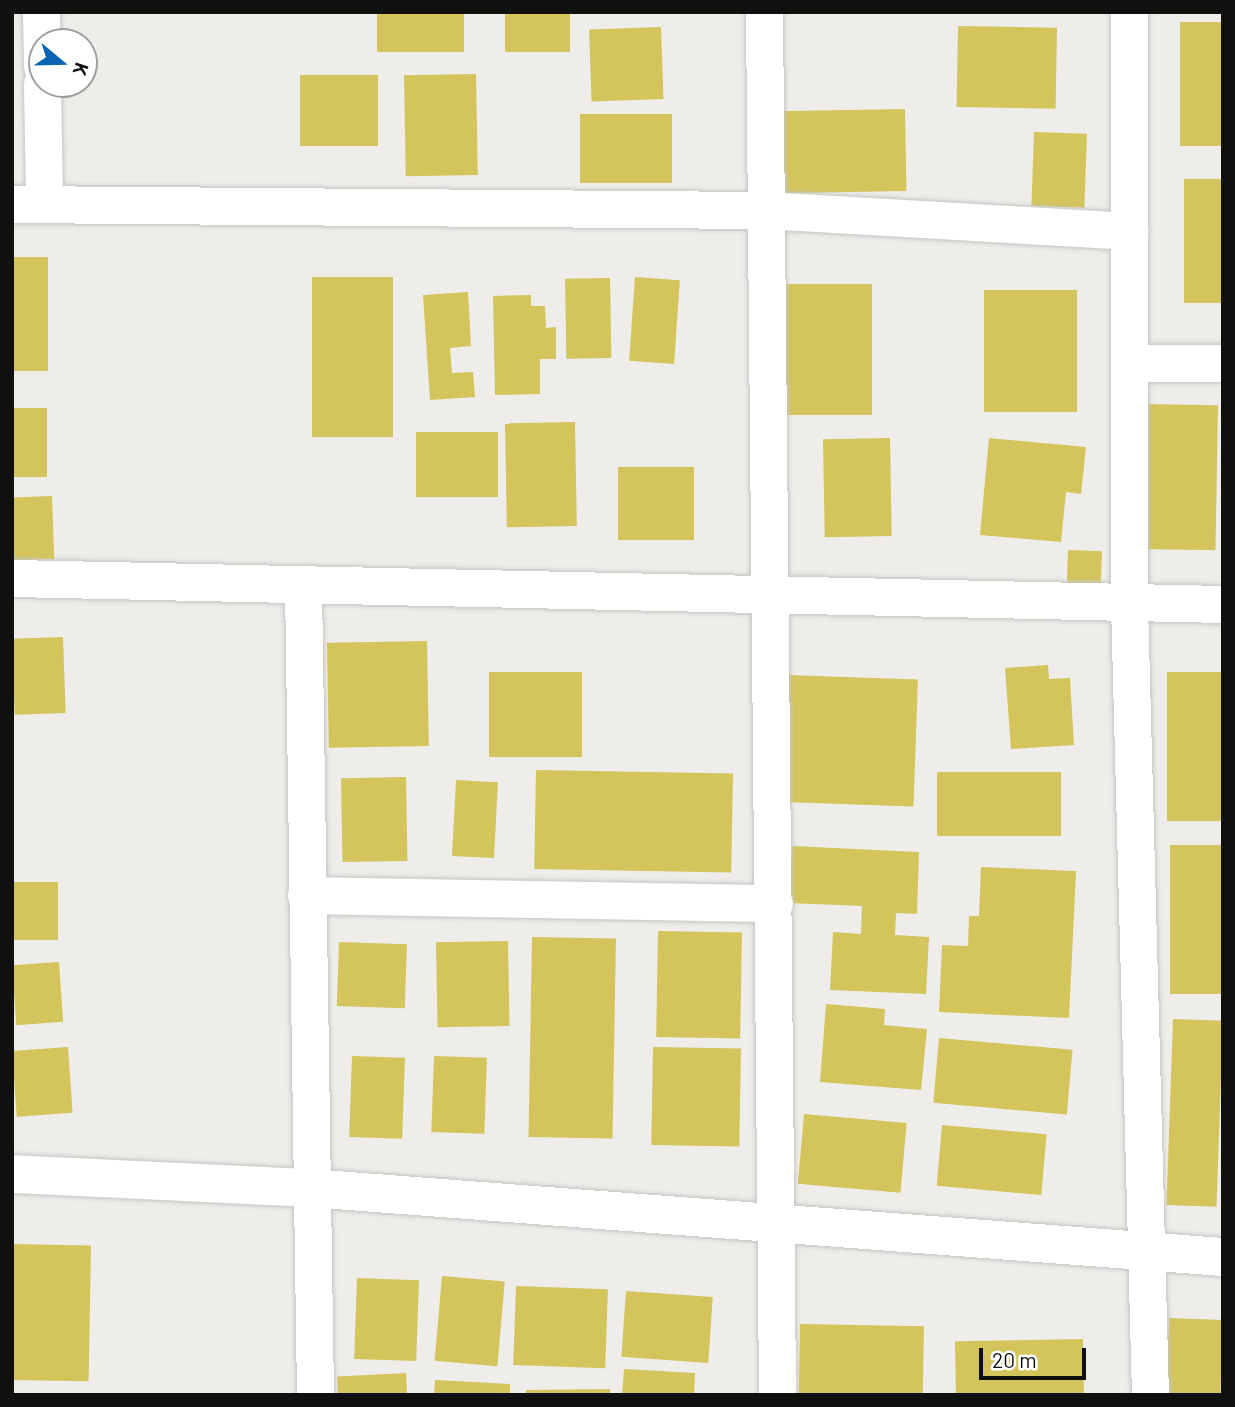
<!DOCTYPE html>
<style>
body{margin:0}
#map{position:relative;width:1235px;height:1407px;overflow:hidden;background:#eeedea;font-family:Barlow,sans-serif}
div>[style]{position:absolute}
.building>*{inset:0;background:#d3c45c;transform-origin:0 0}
.roads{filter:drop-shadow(0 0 2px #c5c5c2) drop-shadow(0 0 2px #c5c5c2)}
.street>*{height:37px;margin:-18.5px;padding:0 18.5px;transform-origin:18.5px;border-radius:18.5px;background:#fff}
.secondary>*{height:38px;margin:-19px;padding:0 19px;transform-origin:19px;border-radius:19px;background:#fff}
span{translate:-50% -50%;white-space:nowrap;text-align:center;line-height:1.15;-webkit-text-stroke:5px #fff;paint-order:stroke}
.frame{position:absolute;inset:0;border:14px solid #10100f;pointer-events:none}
.north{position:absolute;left:28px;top:28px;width:70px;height:70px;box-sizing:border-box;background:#fff;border:2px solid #9f9f9f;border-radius:50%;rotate:109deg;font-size:19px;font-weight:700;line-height:28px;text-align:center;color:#10100f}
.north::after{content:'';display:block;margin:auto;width:24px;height:32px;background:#0a66b3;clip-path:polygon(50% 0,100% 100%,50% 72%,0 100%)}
.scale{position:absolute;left:979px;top:1348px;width:107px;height:32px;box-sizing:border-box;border:4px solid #10100f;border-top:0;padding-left:9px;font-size:21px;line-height:24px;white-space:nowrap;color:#10100f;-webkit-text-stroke:5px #fff;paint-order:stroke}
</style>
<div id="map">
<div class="building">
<i style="left:377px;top:12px;width:87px;height:40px"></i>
<i style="left:505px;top:12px;width:65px;height:40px"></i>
<i style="left:1180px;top:22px;width:43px;height:124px"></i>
<i style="left:958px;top:26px;width:99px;height:81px;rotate:1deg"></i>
<i style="left:661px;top:27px;width:72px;height:72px;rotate:88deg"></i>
<i style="left:476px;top:74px;width:101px;height:72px;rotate:89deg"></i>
<i style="left:378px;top:75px;width:71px;height:78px;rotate:90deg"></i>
<i style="left:905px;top:109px;width:82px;height:128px;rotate:89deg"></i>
<i style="left:672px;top:114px;width:69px;height:92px;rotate:90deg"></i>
<i style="left:1034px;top:132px;width:53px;height:74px;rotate:2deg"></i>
<i style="left:1223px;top:179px;width:124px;height:39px;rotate:90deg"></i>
<i style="left:12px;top:257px;width:36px;height:114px"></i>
<i style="left:393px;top:277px;width:160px;height:81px;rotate:90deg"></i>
<i style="left:635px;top:277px;width:45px;height:84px;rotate:4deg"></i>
<i style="left:610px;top:278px;width:80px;height:45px;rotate:89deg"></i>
<i style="left:782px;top:284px;width:90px;height:131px"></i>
<i style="left:984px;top:290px;width:93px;height:122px"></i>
<i style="clip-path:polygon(468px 292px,471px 346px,450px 348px,452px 373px,473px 372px,475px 397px,430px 400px,423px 295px)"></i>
<i style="clip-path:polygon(531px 295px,531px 306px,545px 306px,546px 328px,556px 327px,556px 359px,540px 359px,540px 394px,495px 395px,493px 296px)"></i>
<i style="left:1141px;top:404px;width:77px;height:145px;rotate:1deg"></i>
<i style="left:12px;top:408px;width:35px;height:69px"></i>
<i style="left:575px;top:422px;width:104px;height:70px;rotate:89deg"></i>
<i style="left:416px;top:432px;width:82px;height:65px"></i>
<i style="left:890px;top:438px;width:98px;height:67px;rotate:89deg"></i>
<i style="clip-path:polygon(989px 438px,1086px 447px,1081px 494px,1066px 492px,1061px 542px,980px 535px)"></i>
<i style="left:618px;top:467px;width:76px;height:73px"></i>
<i style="left:52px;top:496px;width:63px;height:40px;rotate:88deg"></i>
<i style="left:1068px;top:550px;width:34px;height:39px;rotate:2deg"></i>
<i style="left:63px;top:637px;width:76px;height:51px;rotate:88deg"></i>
<i style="left:427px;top:641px;width:105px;height:100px;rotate:89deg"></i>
<i style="clip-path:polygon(1048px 665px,1049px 679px,1070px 678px,1074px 745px,1011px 749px,1005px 668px)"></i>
<i style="left:489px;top:672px;width:93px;height:85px"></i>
<i style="left:1223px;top:672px;width:149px;height:56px;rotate:90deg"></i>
<i style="left:787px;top:675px;width:131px;height:127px;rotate:2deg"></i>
<i style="left:536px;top:770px;width:197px;height:99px;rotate:1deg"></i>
<i style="left:937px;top:772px;width:124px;height:64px"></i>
<i style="left:406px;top:777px;width:84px;height:65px;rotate:89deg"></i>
<i style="left:456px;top:780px;width:42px;height:76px;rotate:3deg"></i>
<i style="left:1223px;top:845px;width:149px;height:53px;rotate:90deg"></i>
<i style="clip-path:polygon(792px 846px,919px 852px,917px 914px,896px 913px,895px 935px,929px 937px,926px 994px,830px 990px,833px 932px,861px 934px,862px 906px,789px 903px)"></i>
<i style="clip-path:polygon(981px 867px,1076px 871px,1069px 1018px,939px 1012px,942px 945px,968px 946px,969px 916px,979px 916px)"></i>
<i style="left:12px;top:882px;width:46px;height:58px"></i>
<i style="left:658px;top:931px;width:84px;height:106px;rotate:1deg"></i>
<i style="left:532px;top:937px;width:84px;height:200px;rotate:1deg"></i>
<i style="left:508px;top:941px;width:85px;height:72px;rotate:89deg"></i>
<i style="left:339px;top:942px;width:68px;height:64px;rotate:2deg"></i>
<i style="left:59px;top:962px;width:60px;height:47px;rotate:86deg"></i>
<i style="clip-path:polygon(826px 1004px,885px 1009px,884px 1025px,927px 1029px,921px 1090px,820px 1082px)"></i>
<i style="left:1173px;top:1019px;width:50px;height:186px;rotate:2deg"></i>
<i style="left:939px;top:1038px;width:134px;height:65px;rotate:5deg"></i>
<i style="left:68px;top:1047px;width:66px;height:56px;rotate:86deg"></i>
<i style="left:653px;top:1047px;width:88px;height:98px;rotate:1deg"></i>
<i style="left:352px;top:1056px;width:53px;height:81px;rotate:2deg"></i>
<i style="left:434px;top:1056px;width:53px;height:76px;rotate:2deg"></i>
<i style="left:804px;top:1114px;width:103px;height:70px;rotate:5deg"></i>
<i style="left:942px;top:1125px;width:105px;height:61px;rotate:5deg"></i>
<i style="left:12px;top:1244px;width:79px;height:136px;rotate:1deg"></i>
<i style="left:442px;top:1276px;width:63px;height:85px;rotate:5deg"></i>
<i style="left:357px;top:1278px;width:62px;height:81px;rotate:2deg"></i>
<i style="left:516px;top:1286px;width:92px;height:79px;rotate:2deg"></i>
<i style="left:626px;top:1291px;width:87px;height:66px;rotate:4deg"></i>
<i style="left:1169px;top:1318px;width:54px;height:77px;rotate:2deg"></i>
<i style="left:800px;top:1324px;width:124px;height:71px;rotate:1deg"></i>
<i style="left:1083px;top:1339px;width:56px;height:128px;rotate:89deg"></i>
<i style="clip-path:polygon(624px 1369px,695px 1373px,694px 1395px,622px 1395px)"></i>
<i style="left:406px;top:1373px;width:22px;height:69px;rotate:87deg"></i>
<i style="clip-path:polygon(435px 1380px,510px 1384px,510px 1395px,434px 1395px)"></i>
<i style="clip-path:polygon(610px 1389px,610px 1395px,526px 1395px,526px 1390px)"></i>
</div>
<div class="roads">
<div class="street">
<i style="left:41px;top:12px;width:54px;rotate:88.9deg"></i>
<i style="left:764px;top:12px;width:1383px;rotate:89.46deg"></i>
<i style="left:1129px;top:12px;width:592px;rotate:90deg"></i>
<i style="left:1129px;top:604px;width:791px;rotate:88.48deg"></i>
<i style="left:42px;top:84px;width:120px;rotate:89deg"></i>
<i style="left:12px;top:204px;width:754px;rotate:0.46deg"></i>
<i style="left:766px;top:210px;width:364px;rotate:3.3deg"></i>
<i style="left:1129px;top:363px;width:94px"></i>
<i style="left:12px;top:578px;width:1211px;rotate:1.23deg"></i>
<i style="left:303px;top:585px;width:810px;rotate:89.15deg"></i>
<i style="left:306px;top:895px;width:468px;rotate:1deg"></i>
</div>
<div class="secondary">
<i style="left:12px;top:1174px;width:297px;rotate:2.7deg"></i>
<i style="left:309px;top:1188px;width:917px;rotate:4.32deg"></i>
</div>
</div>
<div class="frame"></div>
<div class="north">K</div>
<div class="scale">20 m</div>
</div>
